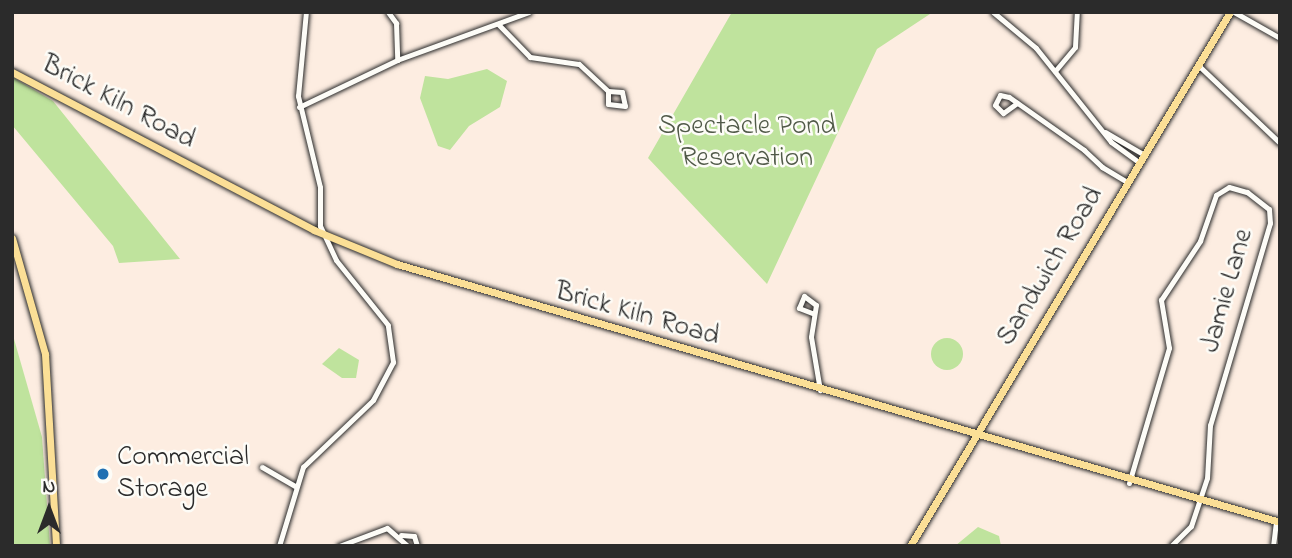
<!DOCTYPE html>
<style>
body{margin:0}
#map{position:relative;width:1292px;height:558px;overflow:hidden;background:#fdede1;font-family:"Indie Flower",sans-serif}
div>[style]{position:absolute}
.green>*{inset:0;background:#bfe39d}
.round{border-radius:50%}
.roads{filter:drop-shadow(0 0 2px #2b2b2b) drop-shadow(0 0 2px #2b2b2b)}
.minor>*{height:5px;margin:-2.5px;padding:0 2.5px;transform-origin:2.5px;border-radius:2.5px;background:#fdfcf7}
.major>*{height:7px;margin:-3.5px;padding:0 3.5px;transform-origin:3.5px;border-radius:3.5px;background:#fbdf96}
.dots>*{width:19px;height:19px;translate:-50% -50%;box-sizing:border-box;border:4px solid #fdfcf7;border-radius:50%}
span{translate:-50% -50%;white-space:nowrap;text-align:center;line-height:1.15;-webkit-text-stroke:5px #fdfcf7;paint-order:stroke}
.street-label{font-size:28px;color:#2b2b2b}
.park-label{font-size:28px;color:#505948}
.poi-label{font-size:28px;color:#2b2b2b}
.left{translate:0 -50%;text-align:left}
.frame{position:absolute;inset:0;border:14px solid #2b2b2b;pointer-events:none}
.north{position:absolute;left:14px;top:474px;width:70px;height:70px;-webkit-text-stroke:5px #fdfcf7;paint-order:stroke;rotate:0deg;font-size:19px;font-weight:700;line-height:28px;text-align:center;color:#2b2b2b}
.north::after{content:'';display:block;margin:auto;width:24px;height:32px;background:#2b2b2b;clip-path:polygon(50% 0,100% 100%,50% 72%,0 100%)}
</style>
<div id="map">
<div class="green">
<i style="clip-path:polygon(732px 12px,933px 12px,877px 49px,767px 284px,648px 158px)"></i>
<i style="clip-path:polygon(487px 69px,507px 81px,500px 107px,469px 126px,450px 150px,438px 146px,420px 98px,425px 76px,448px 79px)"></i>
<i style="clip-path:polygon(12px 77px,53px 101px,180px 259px,119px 263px,113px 246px,12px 125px)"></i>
<i style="clip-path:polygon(12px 332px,42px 437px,50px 546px,12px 546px)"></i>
<i class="round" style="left:931px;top:338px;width:32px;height:32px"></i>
<i style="clip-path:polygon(339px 348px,359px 360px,356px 378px,342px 378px,322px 364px)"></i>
<i style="clip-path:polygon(978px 527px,999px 536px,1001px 546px,955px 546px)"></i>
</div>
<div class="roads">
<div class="minor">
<i style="left:388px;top:12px;width:14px;rotate:54deg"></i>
<i style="left:396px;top:23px;width:37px;rotate:88deg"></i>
<i style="left:993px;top:12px;width:56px;rotate:39.9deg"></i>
<i style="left:1036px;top:48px;width:120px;rotate:51.4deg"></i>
<i style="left:1111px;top:142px;width:34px;rotate:36deg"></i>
<i style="left:1234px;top:12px;width:53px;rotate:29.5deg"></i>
<i style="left:498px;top:24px;width:46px;rotate:45.9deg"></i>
<i style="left:530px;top:57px;width:49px;rotate:8.1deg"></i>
<i style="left:579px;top:64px;width:40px;rotate:43deg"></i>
<i style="left:608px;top:91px;width:14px;rotate:4deg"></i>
<i style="left:622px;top:92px;width:14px;rotate:78deg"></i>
<i style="left:625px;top:106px;width:17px;rotate:-173deg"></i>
<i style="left:608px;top:104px;width:13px;rotate:-90deg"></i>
<i style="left:1198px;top:65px;width:113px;rotate:43.6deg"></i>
<i style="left:1055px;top:71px;width:31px;rotate:-50deg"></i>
<i style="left:1075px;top:47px;width:35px;rotate:-87deg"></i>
<i style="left:1017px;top:103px;width:17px;rotate:144deg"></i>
<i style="left:1003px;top:113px;width:11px;rotate:-135deg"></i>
<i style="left:995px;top:105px;width:11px;rotate:-63deg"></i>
<i style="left:1000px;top:95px;width:9px;rotate:13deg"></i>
<i style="left:1009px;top:97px;width:92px;rotate:35.2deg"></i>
<i style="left:1084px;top:150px;width:25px;rotate:43deg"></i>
<i style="left:1102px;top:167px;width:29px;rotate:31deg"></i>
<i style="left:299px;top:107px;width:109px;rotate:-25.6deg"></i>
<i style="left:397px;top:60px;width:140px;rotate:-20deg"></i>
<i style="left:1105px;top:132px;width:44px;rotate:30.1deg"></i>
<i style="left:812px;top:313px;width:14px;rotate:-159deg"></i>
<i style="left:799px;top:308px;width:13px;rotate:-67deg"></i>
<i style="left:804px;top:296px;width:15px;rotate:37deg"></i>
<i style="left:816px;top:305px;width:32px;rotate:99deg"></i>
<i style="left:811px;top:337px;width:54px;rotate:80.4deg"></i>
<i style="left:262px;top:467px;width:38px;rotate:30deg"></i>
<i style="left:1129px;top:483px;width:141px;rotate:-73.5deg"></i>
<i style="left:1169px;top:348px;width:49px;rotate:-99.5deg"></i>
<i style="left:1161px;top:300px;width:71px;rotate:-56.5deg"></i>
<i style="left:1200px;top:241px;width:49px;rotate:-70.8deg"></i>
<i style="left:1216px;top:195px;width:15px;rotate:-32deg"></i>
<i style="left:1229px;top:187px;width:19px;rotate:16deg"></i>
<i style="left:1247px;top:192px;width:28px;rotate:38deg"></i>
<i style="left:1269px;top:209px;width:14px;rotate:86deg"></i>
<i style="left:1270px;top:223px;width:211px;rotate:106.5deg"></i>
<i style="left:1210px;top:425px;width:53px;rotate:93.2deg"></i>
<i style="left:1207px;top:478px;width:51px;rotate:108.4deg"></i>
<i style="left:1191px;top:526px;width:28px;rotate:135deg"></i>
<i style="left:401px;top:535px;width:13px;rotate:4deg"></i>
<i style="left:414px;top:536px;width:10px;rotate:73deg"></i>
<i style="left:279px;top:546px;width:83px;rotate:-73.1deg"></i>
<i style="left:303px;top:467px;width:97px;rotate:-43.7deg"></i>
<i style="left:373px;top:400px;width:43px;rotate:-62.2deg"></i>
<i style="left:393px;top:362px;width:37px;rotate:-98deg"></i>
<i style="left:388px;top:325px;width:83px;rotate:-128.7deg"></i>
<i style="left:336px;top:260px;width:38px;rotate:-115deg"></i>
<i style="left:320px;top:226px;width:39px;rotate:-90deg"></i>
<i style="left:320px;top:187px;width:94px;rotate:-103.6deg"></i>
<i style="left:298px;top:96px;width:84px;rotate:-84.6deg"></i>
<i style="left:339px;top:546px;width:51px;rotate:-20.6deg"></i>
<i style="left:387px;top:528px;width:28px;rotate:41deg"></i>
<i style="left:1273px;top:546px;width:24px;rotate:-83deg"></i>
</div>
<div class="major">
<i style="left:12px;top:72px;width:341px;rotate:27.6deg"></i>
<i style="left:314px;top:230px;width:90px;rotate:22.3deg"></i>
<i style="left:397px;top:264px;width:920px;rotate:16.29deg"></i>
<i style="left:12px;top:238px;width:121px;rotate:74.1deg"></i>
<i style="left:45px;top:354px;width:192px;rotate:86.7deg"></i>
<i style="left:910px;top:546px;width:623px;rotate:-59.07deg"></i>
</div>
</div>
<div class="dots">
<i style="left:103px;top:474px;background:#1f6fb2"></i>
</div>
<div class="street-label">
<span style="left:118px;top:103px;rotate:28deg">Brick Kiln Road</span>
<span style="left:1051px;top:267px;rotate:-59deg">Sandwich Road</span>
<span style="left:1228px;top:291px;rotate:-74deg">Jamie Lane</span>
<span style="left:637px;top:315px;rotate:16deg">Brick Kiln Road</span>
</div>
<div class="park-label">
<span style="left:747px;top:143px">Spectacle Pond<br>Reservation</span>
</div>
<div class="poi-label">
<span class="left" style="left:117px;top:474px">Commercial<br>Storage</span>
</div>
<div class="frame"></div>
<div class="north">N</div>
</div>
